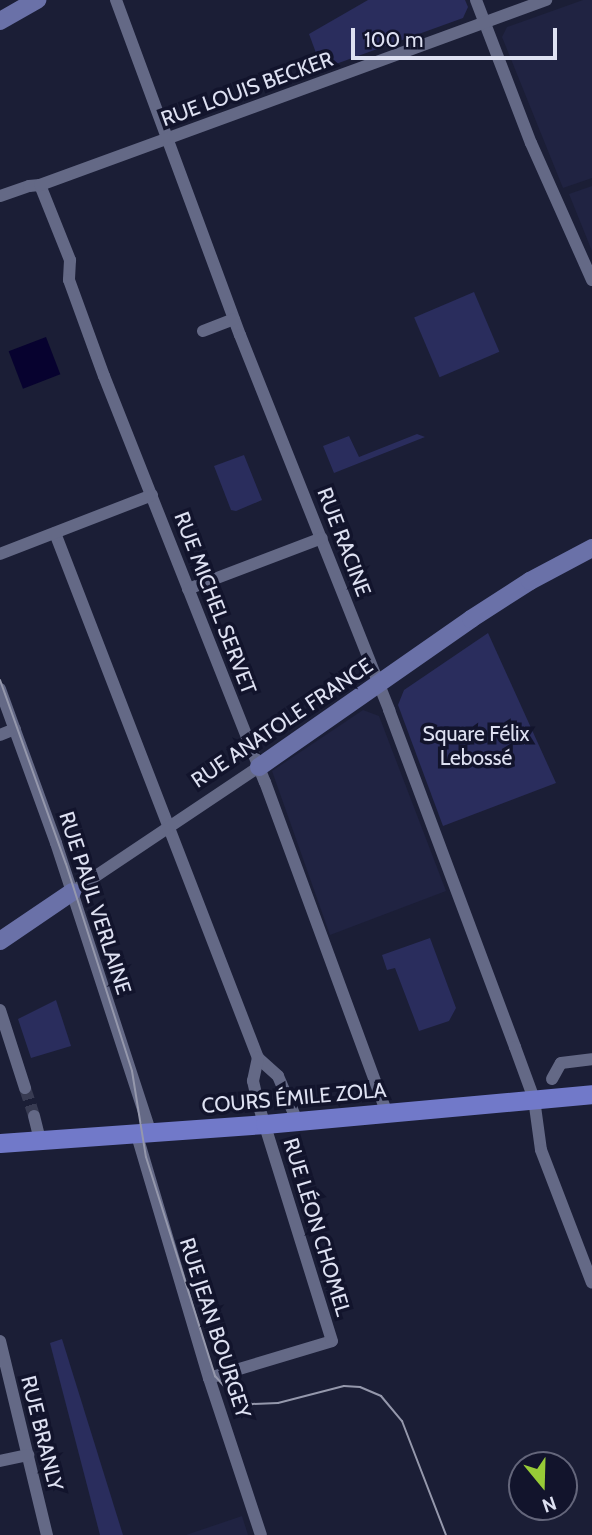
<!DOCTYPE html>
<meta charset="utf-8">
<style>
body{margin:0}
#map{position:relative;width:592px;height:1535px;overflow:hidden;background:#1b1e36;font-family:Cabin,sans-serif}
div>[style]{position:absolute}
.built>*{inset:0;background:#202342}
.green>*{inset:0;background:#2a2d5d;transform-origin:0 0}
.water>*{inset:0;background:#07022f;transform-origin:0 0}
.street-tunnel>*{height:12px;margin-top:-6px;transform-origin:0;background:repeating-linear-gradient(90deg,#383b52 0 12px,transparent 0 18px)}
.street>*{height:12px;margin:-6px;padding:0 6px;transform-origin:6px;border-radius:6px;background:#646986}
.secondary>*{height:18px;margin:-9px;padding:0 9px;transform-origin:9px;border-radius:9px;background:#6a71a8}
.primary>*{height:19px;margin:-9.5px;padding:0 9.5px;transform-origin:9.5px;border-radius:9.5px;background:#7179c9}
.tram>*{height:2px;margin:-1px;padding:0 1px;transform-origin:1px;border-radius:1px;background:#9598ac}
span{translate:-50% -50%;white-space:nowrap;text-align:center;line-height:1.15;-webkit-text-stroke:7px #12142c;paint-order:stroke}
.street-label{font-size:21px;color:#dee1f2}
.park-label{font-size:21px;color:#dde0f1}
.north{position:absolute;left:508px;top:1451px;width:70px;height:70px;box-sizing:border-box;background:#12142c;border:2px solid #64667b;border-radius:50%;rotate:161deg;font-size:19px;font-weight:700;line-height:28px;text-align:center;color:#dee1f2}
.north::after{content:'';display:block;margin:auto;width:24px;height:32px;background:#98cb37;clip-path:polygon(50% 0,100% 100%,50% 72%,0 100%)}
.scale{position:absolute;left:351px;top:28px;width:206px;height:32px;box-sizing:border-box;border:4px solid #dee1f2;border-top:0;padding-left:9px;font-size:21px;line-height:24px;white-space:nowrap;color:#dee1f2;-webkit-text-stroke:5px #12142c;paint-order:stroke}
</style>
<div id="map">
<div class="built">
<i style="clip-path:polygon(583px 0,592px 0,592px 178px,563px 188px,502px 37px,507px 27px)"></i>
<i style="clip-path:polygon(592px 186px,592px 251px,569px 194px)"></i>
<i style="clip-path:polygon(363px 710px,379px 716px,446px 891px,330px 935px,272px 771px)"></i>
<i style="clip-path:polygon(242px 1516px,248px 1535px,186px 1535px)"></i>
</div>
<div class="green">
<i style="clip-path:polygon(368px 0,465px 0,468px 7px,463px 18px,322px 69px,309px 34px)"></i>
<i style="left:474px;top:292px;width:65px;height:65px;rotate:67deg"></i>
<i style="clip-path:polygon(417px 434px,425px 437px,334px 473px,323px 446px,349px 436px,359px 457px)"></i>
<i style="clip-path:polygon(244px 455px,262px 500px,236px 511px,231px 510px,214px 466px)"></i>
<i style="clip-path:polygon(488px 633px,556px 783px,443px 826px,398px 705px,404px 690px)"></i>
<i style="clip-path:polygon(430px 938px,456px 1008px,449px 1021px,419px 1031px,395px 968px,387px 970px,382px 955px)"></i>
<i style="clip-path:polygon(56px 1000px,71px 1046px,31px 1058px,18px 1019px)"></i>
<i style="clip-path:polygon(62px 1339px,123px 1535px,100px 1535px,50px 1343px)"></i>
</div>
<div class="water">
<i style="left:46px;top:337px;width:40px;height:40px;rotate:69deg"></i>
</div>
<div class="street-tunnel">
<i style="left:25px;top:1088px;width:29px;rotate:72deg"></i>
</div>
<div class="street">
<i style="left:116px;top:0;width:357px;rotate:69.7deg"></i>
<i style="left:240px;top:335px;width:404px;rotate:68.3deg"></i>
<i style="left:389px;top:710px;width:360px;rotate:69.5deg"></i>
<i style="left:515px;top:1047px;width:55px;rotate:69.9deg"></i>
<i style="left:534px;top:1099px;width:51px;rotate:82.2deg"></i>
<i style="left:541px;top:1150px;width:142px;rotate:69deg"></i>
<i style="left:476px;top:0;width:153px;rotate:69deg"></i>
<i style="left:531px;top:143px;width:150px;rotate:66deg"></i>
<i style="left:40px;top:185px;width:81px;rotate:68.2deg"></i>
<i style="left:70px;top:260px;width:20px;rotate:93deg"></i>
<i style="left:69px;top:280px;width:102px;rotate:70deg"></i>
<i style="left:104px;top:376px;width:437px;rotate:68.4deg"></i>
<i style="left:265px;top:782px;width:354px;rotate:69.8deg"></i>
<i style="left:0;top:196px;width:31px;rotate:-19deg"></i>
<i style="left:29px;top:186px;width:11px;rotate:-5deg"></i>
<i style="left:40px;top:185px;width:539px;rotate:-20.08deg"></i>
<i style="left:203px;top:331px;width:33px;rotate:-21deg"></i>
<i style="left:55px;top:533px;width:563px;rotate:68.86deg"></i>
<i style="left:258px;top:1058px;width:27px;rotate:42deg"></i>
<i style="left:278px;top:1076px;width:49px;rotate:67.1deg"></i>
<i style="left:0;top:554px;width:163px;rotate:-21.2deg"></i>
<i style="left:188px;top:589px;width:143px;rotate:-20.8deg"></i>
<i style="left:0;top:689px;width:164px;rotate:70deg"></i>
<i style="left:56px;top:843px;width:303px;rotate:71.9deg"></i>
<i style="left:0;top:735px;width:16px;rotate:-22deg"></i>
<i style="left:72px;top:892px;width:225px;rotate:-33.8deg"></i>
<i style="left:0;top:1010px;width:82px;rotate:72.2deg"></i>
<i style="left:552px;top:1079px;width:18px;rotate:-61deg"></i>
<i style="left:561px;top:1063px;width:31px;rotate:-7deg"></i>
<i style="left:34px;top:1116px;width:25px;rotate:76deg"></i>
<i style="left:136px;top:1132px;width:257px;rotate:73.5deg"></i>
<i style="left:209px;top:1378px;width:165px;rotate:71.7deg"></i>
<i style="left:0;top:1341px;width:200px;rotate:76.4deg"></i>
<i style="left:209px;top:1378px;width:128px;rotate:-16.7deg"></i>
<i style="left:332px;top:1341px;width:245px;rotate:-107.3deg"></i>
<i style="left:259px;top:1107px;width:27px;rotate:-103deg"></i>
<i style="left:253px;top:1081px;width:24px;rotate:-78deg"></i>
<i style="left:0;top:1461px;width:29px;rotate:-12deg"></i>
</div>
<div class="secondary">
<i style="left:0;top:21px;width:43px;rotate:-29.6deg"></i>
<i style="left:259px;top:767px;width:259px;rotate:-34.9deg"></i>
<i style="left:471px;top:619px;width:70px;rotate:-32.8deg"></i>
<i style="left:530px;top:581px;width:70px;rotate:-28deg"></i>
<i style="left:0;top:941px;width:87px;rotate:-34.2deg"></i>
</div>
<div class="primary">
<i style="left:0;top:1143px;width:266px;rotate:-4.1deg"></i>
<i style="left:265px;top:1124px;width:328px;rotate:-5.2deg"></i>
</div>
<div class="tram">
<i style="left:0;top:680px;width:195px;rotate:70.3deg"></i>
<i style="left:66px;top:864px;width:217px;rotate:72.3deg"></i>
<i style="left:132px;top:1071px;width:87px;rotate:80.8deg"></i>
<i style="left:146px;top:1157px;width:230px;rotate:72.5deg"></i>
<i style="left:215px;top:1376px;width:27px;rotate:48deg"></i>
<i style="left:233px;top:1396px;width:21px;rotate:23deg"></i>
<i style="left:252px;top:1404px;width:26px;rotate:-2deg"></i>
<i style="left:278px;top:1403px;width:68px;rotate:-14.4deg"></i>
<i style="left:344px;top:1386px;width:16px;rotate:4deg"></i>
<i style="left:360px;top:1387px;width:23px;rotate:23deg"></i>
<i style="left:381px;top:1396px;width:33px;rotate:50deg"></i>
<i style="left:402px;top:1421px;width:122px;rotate:68.9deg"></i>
</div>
<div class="street-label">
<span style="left:247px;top:89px;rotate:-20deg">RUE LOUIS BECKER</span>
<span style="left:344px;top:542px;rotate:69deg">RUE RACINE</span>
<span style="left:215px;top:603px;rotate:69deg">RUE MICHEL SERVET</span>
<span style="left:282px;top:723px;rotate:-34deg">RUE ANATOLE FRANCE</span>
<span style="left:95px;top:903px;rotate:72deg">RUE PAUL VERLAINE</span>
<span style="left:294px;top:1098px;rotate:-5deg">COURS ÉMILE ZOLA</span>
<span style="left:317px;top:1227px;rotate:73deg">RUE LÉON CHOMEL</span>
<span style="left:215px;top:1328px;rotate:72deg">RUE JEAN BOURGEY</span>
<span style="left:42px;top:1433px;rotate:76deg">RUE BRANLY</span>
</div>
<div class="park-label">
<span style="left:476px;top:746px">Square Félix<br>Lebossé</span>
</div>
<div class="north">N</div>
<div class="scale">100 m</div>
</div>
